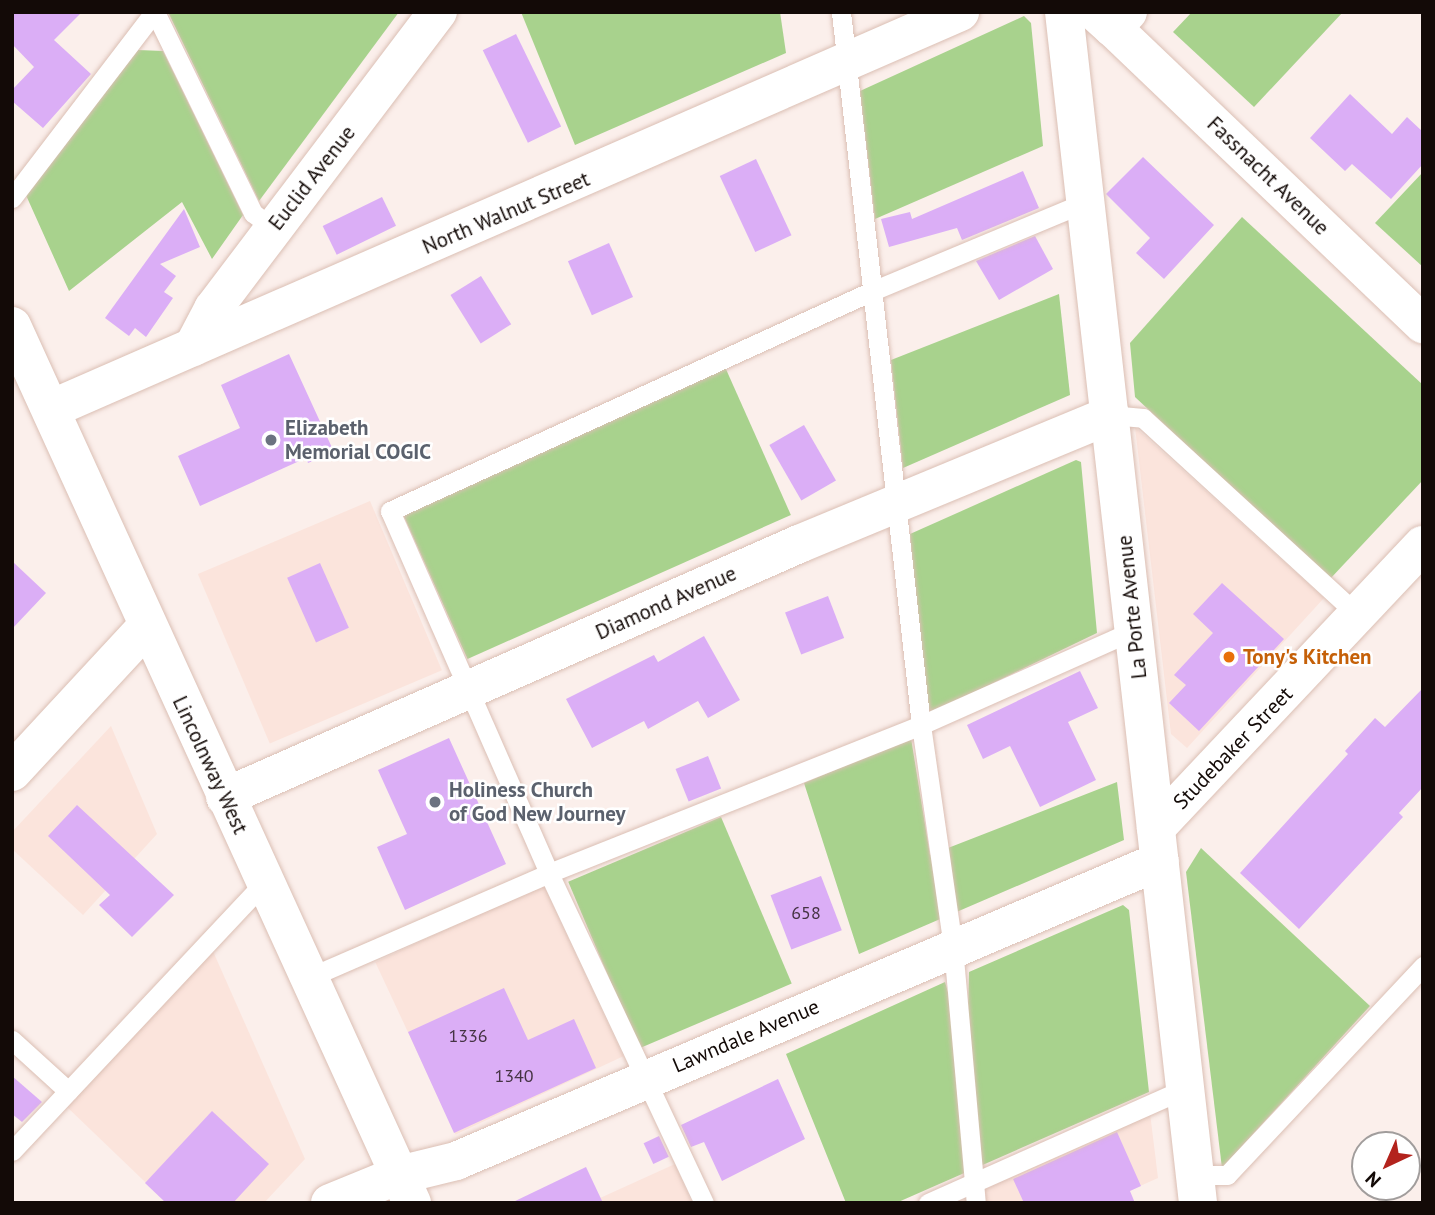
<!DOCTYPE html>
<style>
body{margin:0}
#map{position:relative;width:1435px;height:1215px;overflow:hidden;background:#fbefeb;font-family:"PT Sans",sans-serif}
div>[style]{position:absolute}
.built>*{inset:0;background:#fbe4dc;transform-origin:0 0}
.green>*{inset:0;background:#a8d28d;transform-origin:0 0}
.building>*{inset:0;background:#dbaef6;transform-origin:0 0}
.roads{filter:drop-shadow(0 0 2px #dbbfb4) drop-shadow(0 0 2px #dbbfb4)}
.lane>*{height:19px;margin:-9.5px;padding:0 9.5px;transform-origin:9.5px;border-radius:9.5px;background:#fff}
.street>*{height:38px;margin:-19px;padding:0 19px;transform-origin:19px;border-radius:19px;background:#fff}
.secondary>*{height:38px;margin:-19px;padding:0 19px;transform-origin:19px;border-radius:19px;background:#fff}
.primary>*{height:38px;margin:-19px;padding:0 19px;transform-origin:19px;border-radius:19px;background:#fff}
.dots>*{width:19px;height:19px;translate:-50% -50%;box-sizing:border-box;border:4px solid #fff;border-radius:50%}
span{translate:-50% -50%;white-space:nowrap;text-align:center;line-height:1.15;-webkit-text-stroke:5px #fff;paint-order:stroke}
.number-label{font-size:18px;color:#453343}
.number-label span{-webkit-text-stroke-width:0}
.street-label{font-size:21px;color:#130a07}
.worship-label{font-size:21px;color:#5b616d;font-weight:700}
.left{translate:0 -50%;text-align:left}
.food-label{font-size:21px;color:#c56008;font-weight:700}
.frame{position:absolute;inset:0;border:14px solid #130a07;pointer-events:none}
.north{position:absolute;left:1351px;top:1131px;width:70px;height:70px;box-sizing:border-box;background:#fff;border:2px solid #a19d9c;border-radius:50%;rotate:224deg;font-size:19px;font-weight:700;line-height:28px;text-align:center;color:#130a07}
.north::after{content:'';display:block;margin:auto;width:24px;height:32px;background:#b3231d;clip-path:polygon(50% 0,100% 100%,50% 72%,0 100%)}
</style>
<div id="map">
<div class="built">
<i style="clip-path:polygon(1135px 427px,1324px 598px,1187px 748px,1171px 734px)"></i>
<i style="left:370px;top:501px;width:184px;height:187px;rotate:67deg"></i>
<i style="clip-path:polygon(111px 726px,157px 834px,83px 915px,12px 849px,12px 832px)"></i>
<i style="left:543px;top:884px;width:190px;height:185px;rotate:65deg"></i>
<i style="clip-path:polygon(212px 949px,305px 1159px,264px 1203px,167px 1203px,67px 1107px)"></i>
<i style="clip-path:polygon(1150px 1113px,1158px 1178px,1102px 1203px,985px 1203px,983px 1188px)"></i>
<i style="clip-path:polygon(675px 1164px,692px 1203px,589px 1203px)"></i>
</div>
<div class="green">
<i style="clip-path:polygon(168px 12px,399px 12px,259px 201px)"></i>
<i style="clip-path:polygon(521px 12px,780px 12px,786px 53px,575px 145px)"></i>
<i style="clip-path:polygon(1192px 12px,1343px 12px,1254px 107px,1173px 32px)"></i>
<i style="clip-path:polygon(1024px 16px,1031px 23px,1043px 146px,875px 219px,860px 91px)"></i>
<i style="clip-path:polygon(138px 50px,163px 51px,243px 215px,212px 259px,182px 202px,69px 291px,25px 193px)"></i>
<i style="clip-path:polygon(1423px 172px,1423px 267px,1375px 223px)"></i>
<i style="clip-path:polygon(1242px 217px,1423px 385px,1423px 480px,1330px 579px,1135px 397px,1130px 343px)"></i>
<i style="clip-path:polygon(1059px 294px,1070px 395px,903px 468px,891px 360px)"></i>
<i style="left:725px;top:367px;width:162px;height:354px;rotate:66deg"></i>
<i style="clip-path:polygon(1076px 460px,1081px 462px,1097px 633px,927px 715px,910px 534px)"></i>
<i style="clip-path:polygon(911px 738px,930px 855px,1117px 782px,1124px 840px,859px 954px,804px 783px)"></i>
<i style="left:721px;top:817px;width:181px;height:166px;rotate:67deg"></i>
<i style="clip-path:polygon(1201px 848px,1370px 1006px,1222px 1168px,1186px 872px)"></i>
<i style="clip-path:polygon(1123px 905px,1129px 910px,1149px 1092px,896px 1203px,846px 1203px,786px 1054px,945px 982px,953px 1009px,968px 1012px,969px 972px)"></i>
</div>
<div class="building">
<i style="clip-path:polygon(12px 12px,82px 12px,54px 40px,91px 74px,43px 128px,12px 101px,12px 90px,34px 67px,12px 44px)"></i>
<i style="left:516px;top:34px;width:103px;height:37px;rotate:64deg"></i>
<i style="clip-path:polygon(1350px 94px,1392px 134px,1407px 117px,1423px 132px,1423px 164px,1391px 199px,1352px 164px,1345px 171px,1310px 138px)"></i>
<i style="clip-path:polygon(1143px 157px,1214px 225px,1164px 279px,1136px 253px,1150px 238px,1106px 194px)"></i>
<i style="left:756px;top:159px;width:84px;height:40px;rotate:65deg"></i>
<i style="clip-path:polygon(1023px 171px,1039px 208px,962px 240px,957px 228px,889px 247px,881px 219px,910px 212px,912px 219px)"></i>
<i style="left:382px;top:197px;width:32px;height:66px;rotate:64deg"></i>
<i style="clip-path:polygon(184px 209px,200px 247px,160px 264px,176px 276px,164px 292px,173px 298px,146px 337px,135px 328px,129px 336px,105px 318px)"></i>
<i style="clip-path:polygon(1035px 236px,1053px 269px,999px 300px,976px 261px)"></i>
<i style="left:609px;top:243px;width:59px;height:45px;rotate:66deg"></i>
<i style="left:481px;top:276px;width:57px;height:36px;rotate:58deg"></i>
<i style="clip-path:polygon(289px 354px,334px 452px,308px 463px,306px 458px,200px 506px,178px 456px,240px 428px,221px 385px)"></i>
<i style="left:804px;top:425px;width:64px;height:40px;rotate:60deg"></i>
<i style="clip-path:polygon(12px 561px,46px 593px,12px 629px)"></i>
<i style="left:320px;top:563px;width:71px;height:36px;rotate:66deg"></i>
<i style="clip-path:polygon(1222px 583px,1284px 639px,1199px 731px,1169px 703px,1186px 685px,1174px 675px,1213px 633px,1193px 614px)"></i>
<i style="left:828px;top:596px;width:45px;height:46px;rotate:69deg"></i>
<i style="clip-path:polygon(704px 636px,740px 700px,708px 718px,698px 701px,648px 729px,644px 721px,592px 748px,566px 699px,654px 655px,658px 662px)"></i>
<i style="clip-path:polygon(1080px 671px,1098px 708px,1068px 722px,1096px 780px,1040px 807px,1010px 746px,983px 759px,967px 725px)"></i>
<i style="clip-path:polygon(1423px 688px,1423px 787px,1399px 813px,1403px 817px,1299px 929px,1240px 873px,1348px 754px,1345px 751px,1375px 718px,1385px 727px)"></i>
<i style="clip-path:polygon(449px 738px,506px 864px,405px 910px,377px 847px,407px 834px,378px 770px)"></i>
<i style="left:708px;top:756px;width:35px;height:35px;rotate:68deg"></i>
<i style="clip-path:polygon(77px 805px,174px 895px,132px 937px,99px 905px,110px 895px,48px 836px)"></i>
<i style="left:821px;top:876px;width:58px;height:54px;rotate:69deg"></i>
<i style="clip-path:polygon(504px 988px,528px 1040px,574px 1019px,596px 1068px,454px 1133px,408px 1032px)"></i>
<i style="clip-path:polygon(12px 1076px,42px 1102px,22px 1122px,12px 1114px)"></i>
<i style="clip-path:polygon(778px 1079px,805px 1139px,722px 1181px,704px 1142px,691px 1147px,681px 1125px)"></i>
<i style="clip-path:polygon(212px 1111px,269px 1164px,233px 1203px,166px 1203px,145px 1183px)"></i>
<i style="clip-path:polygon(1117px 1132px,1141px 1186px,1130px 1191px,1135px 1203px,1024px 1203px,1013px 1179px)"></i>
<i style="left:659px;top:1136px;width:23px;height:17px;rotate:65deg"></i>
<i style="clip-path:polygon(586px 1167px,603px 1203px,511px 1203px)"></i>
</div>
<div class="roads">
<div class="lane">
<i style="left:155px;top:12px;width:224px;rotate:64deg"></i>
<i style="left:253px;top:213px;width:25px;rotate:37deg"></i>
<i style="left:841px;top:12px;width:717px;rotate:83.6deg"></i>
<i style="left:921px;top:725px;width:224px;rotate:81.8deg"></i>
<i style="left:953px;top:947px;width:257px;rotate:84.9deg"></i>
<i style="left:12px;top:198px;width:234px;rotate:-52.6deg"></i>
<i style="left:1110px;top:415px;width:33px;rotate:5deg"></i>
<i style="left:1143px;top:418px;width:290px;rotate:42.5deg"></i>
<i style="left:308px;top:978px;width:263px;rotate:-23.5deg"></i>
<i style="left:549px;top:873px;width:400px;rotate:-21.7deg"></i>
<i style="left:921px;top:725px;width:233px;rotate:-24deg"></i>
<i style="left:12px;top:1040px;width:76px;rotate:42.3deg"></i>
<i style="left:12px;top:1151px;width:368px;rotate:-46.8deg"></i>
<i style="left:1194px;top:1175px;width:33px"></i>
<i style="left:1227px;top:1175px;width:287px;rotate:-46.8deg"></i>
<i style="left:704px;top:1203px;width:365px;rotate:-115.2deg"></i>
<i style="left:549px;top:873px;width:395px;rotate:-113.7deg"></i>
<i style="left:390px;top:511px;width:530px;rotate:-24.53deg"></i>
<i style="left:872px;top:291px;width:229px;rotate:-22.6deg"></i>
<i style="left:928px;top:1203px;width:280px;rotate:-24deg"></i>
</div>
<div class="street">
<i style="left:1113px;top:28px;width:429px;rotate:43.7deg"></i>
<i style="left:193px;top:347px;width:43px;rotate:-62.2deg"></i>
<i style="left:213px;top:309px;width:373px;rotate:-52.9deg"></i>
<i style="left:51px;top:409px;width:992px;rotate:-23.59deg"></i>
<i style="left:225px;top:797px;width:627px;rotate:-23.79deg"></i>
<i style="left:799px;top:544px;width:337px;rotate:-22.5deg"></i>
<i style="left:1156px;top:828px;width:389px;rotate:-46.7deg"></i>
<i style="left:330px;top:1203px;width:74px;rotate:-22.1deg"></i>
<i style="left:399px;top:1175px;width:59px;rotate:-13.8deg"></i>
<i style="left:456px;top:1161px;width:765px;rotate:-23.08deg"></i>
</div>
<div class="secondary">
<i style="left:1064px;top:12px;width:1199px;rotate:83.58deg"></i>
<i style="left:1095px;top:12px;width:24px;rotate:42deg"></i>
<i style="left:1113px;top:28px;width:22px;rotate:-47deg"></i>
<i style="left:12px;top:772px;width:199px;rotate:-47.2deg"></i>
</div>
<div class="primary">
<i style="left:12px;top:326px;width:964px;rotate:65.48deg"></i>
</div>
</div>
<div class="dots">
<i style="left:271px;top:440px;background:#6b7280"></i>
<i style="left:1229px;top:657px;background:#e8710a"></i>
<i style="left:435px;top:802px;background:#6b7280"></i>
</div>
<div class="number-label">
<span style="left:806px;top:913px">658</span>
<span style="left:468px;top:1036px">1336</span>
<span style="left:514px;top:1076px">1340</span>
</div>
<div class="street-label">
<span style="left:1268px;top:176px;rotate:44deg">Fassnacht Avenue</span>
<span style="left:312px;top:178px;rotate:-52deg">Euclid Avenue</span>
<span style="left:506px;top:213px;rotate:-23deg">North Walnut Street</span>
<span style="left:666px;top:603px;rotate:-24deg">Diamond Avenue</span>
<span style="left:1132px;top:607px;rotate:-96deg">La Porte Avenue</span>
<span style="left:1233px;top:748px;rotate:-46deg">Studebaker Street</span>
<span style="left:210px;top:765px;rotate:65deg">Lincolnway West</span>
<span style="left:746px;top:1036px;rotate:-23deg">Lawndale Avenue</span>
</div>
<div class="worship-label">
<span class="left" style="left:285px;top:440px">Elizabeth<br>Memorial COGIC</span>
<span class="left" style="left:449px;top:802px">Holiness Church<br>of God New Journey</span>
</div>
<div class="food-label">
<span class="left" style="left:1243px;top:657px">Tony's Kitchen</span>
</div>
<div class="frame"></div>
<div class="north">N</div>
</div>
